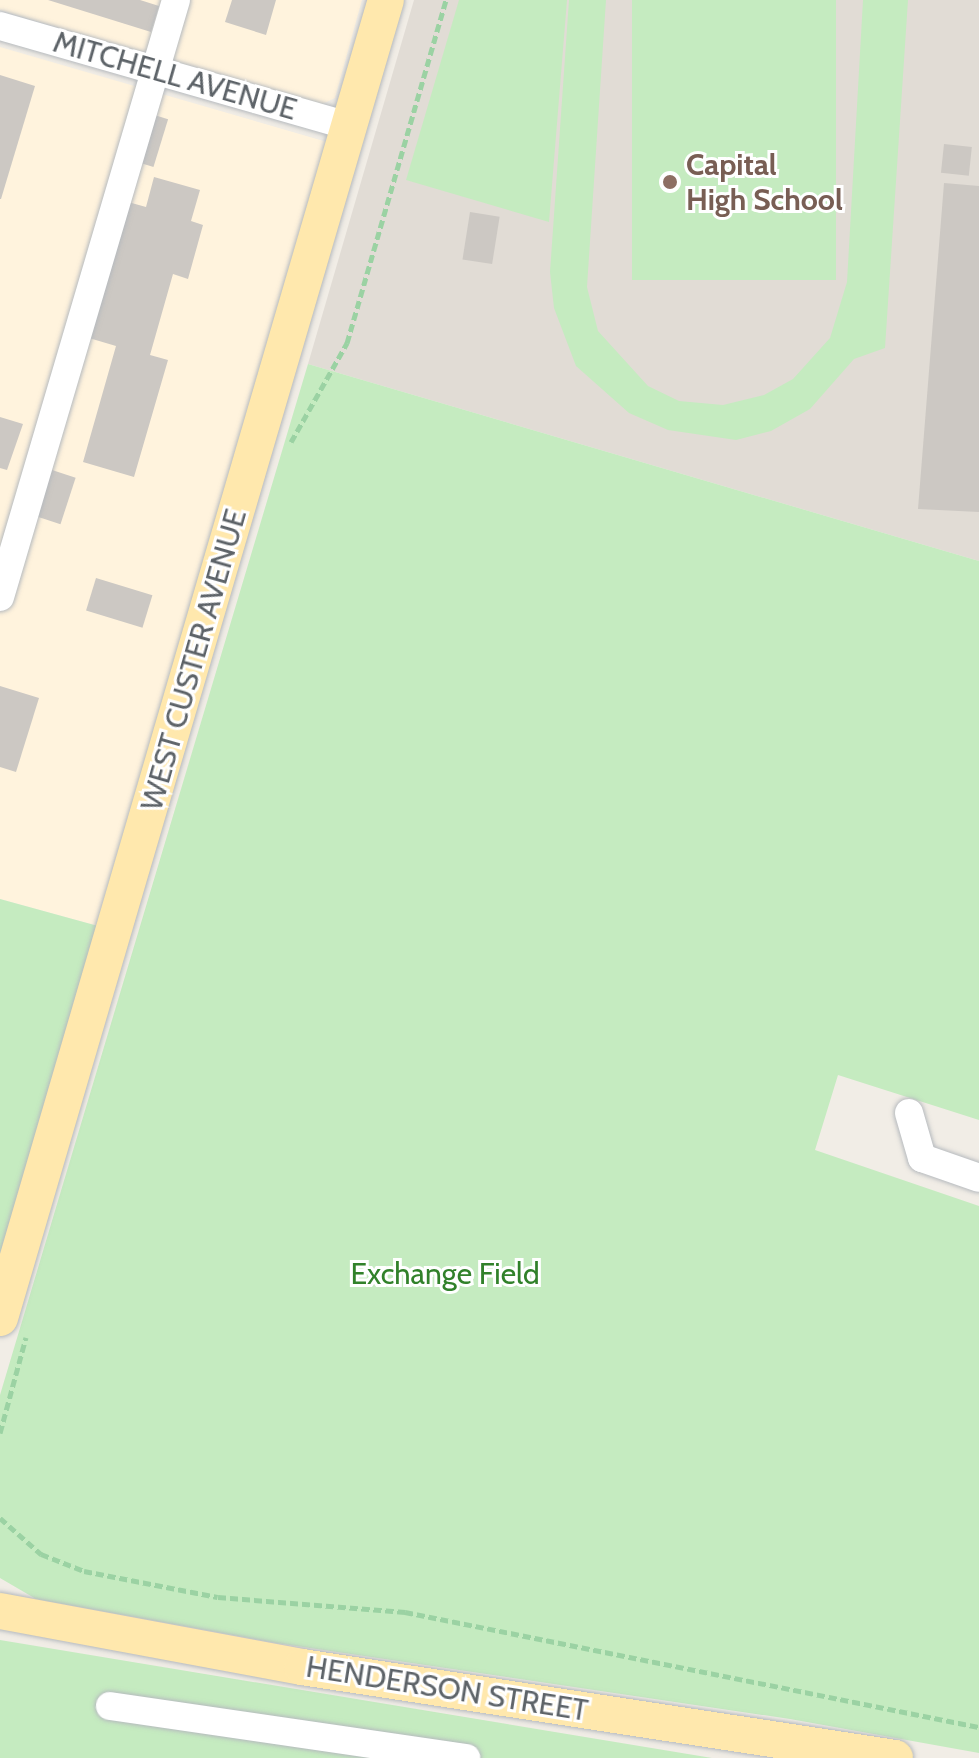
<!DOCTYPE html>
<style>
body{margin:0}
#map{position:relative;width:979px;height:1758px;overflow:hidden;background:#f1ede6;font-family:Cabin,sans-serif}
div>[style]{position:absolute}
.commercial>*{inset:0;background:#fff3dd}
.education>*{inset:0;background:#e1dcd5}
.green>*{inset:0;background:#c5ebc0;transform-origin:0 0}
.building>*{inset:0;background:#ccc8c3;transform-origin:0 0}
.path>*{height:5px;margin-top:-2.5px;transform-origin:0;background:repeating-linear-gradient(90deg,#9bd2a3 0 8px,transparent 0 12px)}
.roads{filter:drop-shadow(0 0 2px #b6babe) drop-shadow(0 0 2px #b6babe)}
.minor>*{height:28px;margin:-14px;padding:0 14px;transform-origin:14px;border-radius:14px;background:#fff}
.major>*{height:36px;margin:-18px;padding:0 18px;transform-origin:18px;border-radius:18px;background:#ffe8ad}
.dots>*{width:22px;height:22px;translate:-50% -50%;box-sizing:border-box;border:4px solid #fff;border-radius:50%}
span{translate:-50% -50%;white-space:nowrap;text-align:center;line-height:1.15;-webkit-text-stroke:6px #fff;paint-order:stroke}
.street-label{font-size:30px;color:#5d6368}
.education-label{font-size:30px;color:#785e54;font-weight:700}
.left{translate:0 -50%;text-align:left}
.park-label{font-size:30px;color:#31812a}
</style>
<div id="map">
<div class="commercial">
<i style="clip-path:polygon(0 0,362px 0,335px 98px,318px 106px,0 10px)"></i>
<i style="clip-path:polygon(0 47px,327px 142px,98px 926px,0 899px)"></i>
</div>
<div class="education">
<i style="clip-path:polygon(414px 0,979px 0,979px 561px,308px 364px)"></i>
</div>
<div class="green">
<i style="clip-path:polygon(459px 0,567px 0,549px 222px,406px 180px)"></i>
<i style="clip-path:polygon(569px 0,606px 0,587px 287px,598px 331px,648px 386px,679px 401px,723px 405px,764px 395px,793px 379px,830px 338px,847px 282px,863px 0,908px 0,885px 348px,854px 359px,810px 409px,771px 431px,736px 440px,668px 430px,629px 413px,576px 366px,554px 308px,550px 272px)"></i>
<i style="left:632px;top:0;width:204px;height:280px"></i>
<i style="clip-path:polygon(308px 364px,979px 561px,979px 1120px,838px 1075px,815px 1150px,979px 1206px,979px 1753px,790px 1719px,276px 1643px,36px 1599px,0 1578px,0 1395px)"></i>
<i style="clip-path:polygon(0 899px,98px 926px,0 1258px)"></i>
<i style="clip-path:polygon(0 1640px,712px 1758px,0 1758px)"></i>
</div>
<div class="building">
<i style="clip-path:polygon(48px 0,140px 0,159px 6px,151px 32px)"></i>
<i style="clip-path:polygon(232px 0,276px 0,266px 35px,225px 22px)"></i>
<i style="clip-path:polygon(0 75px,35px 86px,1px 199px,0 199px)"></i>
<i style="left:148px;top:113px;width:21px;height:50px;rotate:17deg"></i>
<i style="left:944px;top:144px;width:28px;height:29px;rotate:6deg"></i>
<i style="clip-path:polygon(154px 177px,200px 190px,191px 221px,203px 225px,188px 279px,173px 274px,150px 355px,168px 360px,134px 477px,83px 462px,116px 346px,89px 338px,128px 202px,146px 207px)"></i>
<i style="clip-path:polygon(944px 183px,979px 186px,979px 512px,918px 509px)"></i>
<i style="left:470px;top:212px;width:30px;height:48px;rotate:9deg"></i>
<i style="clip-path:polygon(0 417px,23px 424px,7px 470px,0 468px)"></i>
<i style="left:49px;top:469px;width:28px;height:49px;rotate:18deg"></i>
<i style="left:96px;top:578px;width:59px;height:34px;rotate:17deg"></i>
<i style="clip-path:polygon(0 686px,39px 698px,16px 772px,0 767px)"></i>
</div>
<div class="path">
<i style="left:291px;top:442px;width:114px;rotate:-60.5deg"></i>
<i style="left:347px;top:343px;width:357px;rotate:-73.9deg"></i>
<i style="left:0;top:1433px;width:99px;rotate:-74.8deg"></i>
<i style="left:0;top:1518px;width:55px;rotate:41.3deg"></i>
<i style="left:41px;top:1554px;width:46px;rotate:21.6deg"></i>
<i style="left:84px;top:1571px;width:136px;rotate:11deg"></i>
<i style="left:218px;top:1597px;width:188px;rotate:4.6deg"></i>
<i style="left:405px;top:1612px;width:585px;rotate:11.33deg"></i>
</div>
<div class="roads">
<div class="minor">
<i style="left:0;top:26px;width:363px;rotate:16deg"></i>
<i style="left:0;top:597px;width:622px;rotate:-73.57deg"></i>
<i style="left:909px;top:1113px;width:47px;rotate:73.9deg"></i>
<i style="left:922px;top:1158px;width:60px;rotate:19.3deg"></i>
<i style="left:110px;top:1706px;width:360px;rotate:8.3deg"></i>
</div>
<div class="major">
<i style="left:0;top:1318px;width:1373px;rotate:-73.68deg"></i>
<i style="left:0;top:1611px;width:307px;rotate:10.5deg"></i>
<i style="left:302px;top:1667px;width:600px;rotate:8.72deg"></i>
</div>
</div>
<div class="dots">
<i style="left:670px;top:182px;background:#8d6e63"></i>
</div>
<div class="street-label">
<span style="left:175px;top:76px;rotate:16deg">MITCHELL AVENUE</span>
<span style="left:194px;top:660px;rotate:-74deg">WEST CUSTER AVENUE</span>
<span style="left:447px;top:1689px;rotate:9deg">HENDERSON STREET</span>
</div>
<div class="education-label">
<span class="left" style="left:686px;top:182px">Capital<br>High School</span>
</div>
<div class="park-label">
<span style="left:445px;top:1274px">Exchange Field</span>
</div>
</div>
